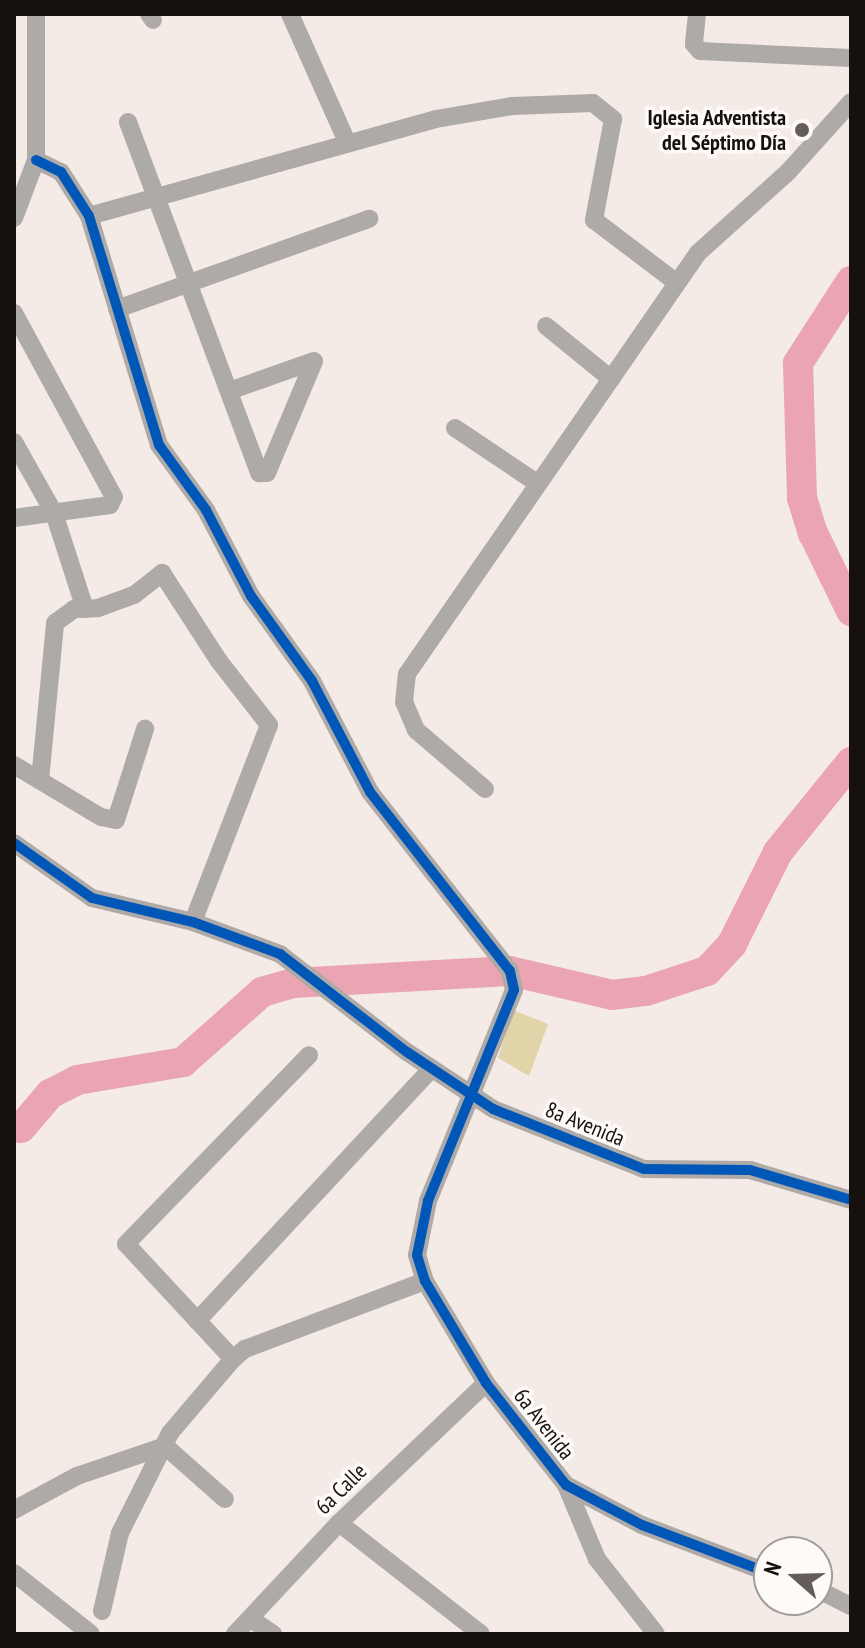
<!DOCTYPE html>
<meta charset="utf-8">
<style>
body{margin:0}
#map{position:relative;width:865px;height:1648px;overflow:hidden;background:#f4ebe6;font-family:"PT Sans Narrow",sans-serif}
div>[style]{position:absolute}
.green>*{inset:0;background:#e1d4a8}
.river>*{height:30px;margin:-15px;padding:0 15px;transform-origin:15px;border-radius:15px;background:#eba4b2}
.minor>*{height:18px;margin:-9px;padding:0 9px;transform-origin:9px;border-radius:9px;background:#aeaaa8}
.cycleway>*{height:10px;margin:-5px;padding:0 5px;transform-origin:5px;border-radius:5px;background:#0057b8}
.dots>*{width:22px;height:22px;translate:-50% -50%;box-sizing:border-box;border:4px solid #fdfaf8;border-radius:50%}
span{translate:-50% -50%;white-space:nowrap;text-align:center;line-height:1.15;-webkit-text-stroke:7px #fdfaf8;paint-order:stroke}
.poi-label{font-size:22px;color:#16110d;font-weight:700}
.right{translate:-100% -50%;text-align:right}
.street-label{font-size:22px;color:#16110d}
.frame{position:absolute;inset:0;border:16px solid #16110d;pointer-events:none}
.north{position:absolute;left:753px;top:1536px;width:80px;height:80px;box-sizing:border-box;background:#fdfaf8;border:2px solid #a19d9a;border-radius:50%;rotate:290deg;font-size:22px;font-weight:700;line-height:32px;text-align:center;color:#16110d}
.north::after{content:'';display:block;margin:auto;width:28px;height:36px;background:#645d59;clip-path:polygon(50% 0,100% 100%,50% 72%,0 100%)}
</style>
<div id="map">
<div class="green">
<i style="clip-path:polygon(513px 1010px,548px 1024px,529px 1076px,498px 1058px)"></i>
</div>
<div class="river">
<i style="left:851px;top:281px;width:98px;rotate:122.9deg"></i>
<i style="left:798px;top:363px;width:135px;rotate:88.3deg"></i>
<i style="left:802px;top:498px;width:37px;rotate:73deg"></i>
<i style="left:813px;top:533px;width:87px;rotate:64deg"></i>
<i style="left:21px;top:1128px;width:45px;rotate:-49.5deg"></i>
<i style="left:50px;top:1094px;width:30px;rotate:-27deg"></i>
<i style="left:77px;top:1080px;width:108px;rotate:-9.6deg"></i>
<i style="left:183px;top:1062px;width:106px;rotate:-41.5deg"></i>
<i style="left:262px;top:992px;width:32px;rotate:-16deg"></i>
<i style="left:293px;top:983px;width:217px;rotate:-3.2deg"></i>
<i style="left:510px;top:971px;width:105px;rotate:13.2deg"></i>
<i style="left:612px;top:995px;width:34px;rotate:-7deg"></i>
<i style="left:646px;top:991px;width:64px;rotate:-18.2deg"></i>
<i style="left:707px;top:971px;width:37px;rotate:-47deg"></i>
<i style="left:732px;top:944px;width:103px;rotate:-63.4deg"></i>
<i style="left:778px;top:852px;width:116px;rotate:-51deg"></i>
</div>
<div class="minor">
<i style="left:149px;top:14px;width:7px;rotate:56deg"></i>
<i style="left:290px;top:14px;width:140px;rotate:66deg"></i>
<i style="left:697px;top:14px;width:30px;rotate:96deg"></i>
<i style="left:694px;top:44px;width:9px;rotate:49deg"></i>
<i style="left:700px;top:51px;width:151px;rotate:2.7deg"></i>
<i style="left:128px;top:122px;width:375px;rotate:69.5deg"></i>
<i style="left:259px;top:473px;width:8px"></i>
<i style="left:267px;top:473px;width:121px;rotate:-67.2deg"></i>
<i style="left:314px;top:361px;width:90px;rotate:160.6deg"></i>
<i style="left:36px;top:160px;width:28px;rotate:26deg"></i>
<i style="left:61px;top:172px;width:52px;rotate:57.5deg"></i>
<i style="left:89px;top:216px;width:239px;rotate:73deg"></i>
<i style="left:159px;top:445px;width:80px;rotate:54.1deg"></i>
<i style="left:206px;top:510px;width:97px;rotate:62.4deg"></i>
<i style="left:251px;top:596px;width:105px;rotate:54.3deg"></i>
<i style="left:312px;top:681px;width:125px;rotate:62.4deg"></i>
<i style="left:370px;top:792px;width:227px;rotate:52deg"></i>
<i style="left:510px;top:971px;width:19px;rotate:78deg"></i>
<i style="left:514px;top:990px;width:228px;rotate:112.2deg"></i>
<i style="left:428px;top:1201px;width:55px;rotate:101.5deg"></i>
<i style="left:417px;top:1255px;width:27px;rotate:73deg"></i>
<i style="left:425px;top:1281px;width:119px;rotate:59.1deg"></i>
<i style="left:486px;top:1383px;width:130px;rotate:51.9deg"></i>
<i style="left:566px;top:1485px;width:86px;rotate:27.8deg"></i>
<i style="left:642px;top:1525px;width:136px;rotate:20.7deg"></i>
<i style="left:89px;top:216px;width:360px;rotate:-15.6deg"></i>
<i style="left:436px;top:119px;width:77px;rotate:-9.7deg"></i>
<i style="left:512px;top:106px;width:81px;rotate:-2.1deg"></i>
<i style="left:593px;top:103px;width:26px;rotate:39deg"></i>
<i style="left:613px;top:119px;width:103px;rotate:100.7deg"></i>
<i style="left:594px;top:220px;width:104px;rotate:37.2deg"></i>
<i style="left:14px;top:218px;width:62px;rotate:-69.2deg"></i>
<i style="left:36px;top:160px;width:146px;rotate:-90deg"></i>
<i style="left:117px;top:309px;width:268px;rotate:-19.7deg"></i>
<i style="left:14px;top:313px;width:209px;rotate:61.5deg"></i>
<i style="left:114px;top:497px;width:9px;rotate:117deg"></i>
<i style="left:110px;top:505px;width:97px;rotate:172.3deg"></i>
<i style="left:546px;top:326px;width:84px;rotate:39.2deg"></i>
<i style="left:455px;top:428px;width:99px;rotate:33.9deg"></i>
<i style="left:14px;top:442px;width:81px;rotate:60.6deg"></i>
<i style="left:54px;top:513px;width:101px;rotate:72.1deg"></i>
<i style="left:14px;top:765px;width:101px;rotate:30.9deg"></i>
<i style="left:101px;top:817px;width:15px;rotate:11deg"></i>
<i style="left:116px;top:820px;width:96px;rotate:-72.3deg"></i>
<i style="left:40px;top:780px;width:158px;rotate:-84.5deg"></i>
<i style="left:55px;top:623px;width:24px;rotate:-36deg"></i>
<i style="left:74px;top:609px;width:24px;rotate:-2deg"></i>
<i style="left:98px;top:608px;width:38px;rotate:-20deg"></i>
<i style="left:134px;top:595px;width:36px;rotate:-38deg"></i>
<i style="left:162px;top:573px;width:105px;rotate:57.1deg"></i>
<i style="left:219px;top:661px;width:81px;rotate:52deg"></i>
<i style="left:269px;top:725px;width:211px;rotate:111.1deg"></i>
<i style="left:485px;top:789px;width:91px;rotate:-139.5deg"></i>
<i style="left:416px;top:730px;width:30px;rotate:-113deg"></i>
<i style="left:404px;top:702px;width:28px;rotate:-84deg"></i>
<i style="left:407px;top:674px;width:512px;rotate:-55.35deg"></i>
<i style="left:698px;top:253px;width:121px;rotate:-42deg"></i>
<i style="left:788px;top:172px;width:94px;rotate:-48deg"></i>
<i style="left:14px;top:843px;width:95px;rotate:35.2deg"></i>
<i style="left:92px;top:898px;width:104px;rotate:13.4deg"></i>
<i style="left:193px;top:922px;width:93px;rotate:20.2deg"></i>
<i style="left:280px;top:954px;width:160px;rotate:37.7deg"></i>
<i style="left:407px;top:1052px;width:103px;rotate:33.5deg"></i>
<i style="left:493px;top:1109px;width:162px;rotate:21.7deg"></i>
<i style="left:644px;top:1169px;width:106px;rotate:0.5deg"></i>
<i style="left:750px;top:1170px;width:105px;rotate:16.5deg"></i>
<i style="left:197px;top:1321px;width:345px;rotate:-47.1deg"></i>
<i style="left:233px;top:1359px;width:157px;rotate:-132.9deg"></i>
<i style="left:126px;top:1244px;width:263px;rotate:-45.9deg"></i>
<i style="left:566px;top:1485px;width:80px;rotate:67.3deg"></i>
<i style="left:597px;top:1559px;width:95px;rotate:51.8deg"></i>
<i style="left:14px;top:1510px;width:72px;rotate:-28.4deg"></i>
<i style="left:77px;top:1476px;width:93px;rotate:-18.8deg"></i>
<i style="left:165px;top:1446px;width:80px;rotate:41.5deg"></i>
<i style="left:339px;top:1523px;width:180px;rotate:38deg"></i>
<i style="left:14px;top:1573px;width:98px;rotate:38.4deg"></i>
<i style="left:817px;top:1589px;width:38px;rotate:27deg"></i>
<i style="left:102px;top:1611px;width:80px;rotate:-77deg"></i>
<i style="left:120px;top:1533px;width:112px;rotate:-63.4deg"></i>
<i style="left:170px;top:1433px;width:97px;rotate:-49.6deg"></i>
<i style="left:233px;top:1359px;width:16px;rotate:-40deg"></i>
<i style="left:245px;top:1349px;width:192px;rotate:-20.7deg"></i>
<i style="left:251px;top:1619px;width:27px;rotate:34deg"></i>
<i style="left:235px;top:1634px;width:152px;rotate:-46.9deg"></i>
<i style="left:339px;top:1523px;width:203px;rotate:-43.6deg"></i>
</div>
<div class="cycleway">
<i style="left:36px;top:160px;width:28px;rotate:26deg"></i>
<i style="left:61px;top:172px;width:52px;rotate:57.5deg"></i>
<i style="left:89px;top:216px;width:239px;rotate:73deg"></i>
<i style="left:159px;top:445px;width:80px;rotate:54.1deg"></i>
<i style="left:206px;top:510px;width:97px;rotate:62.4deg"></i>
<i style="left:251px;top:596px;width:105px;rotate:54.3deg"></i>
<i style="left:312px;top:681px;width:125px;rotate:62.4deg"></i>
<i style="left:370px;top:792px;width:227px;rotate:52deg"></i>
<i style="left:510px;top:971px;width:19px;rotate:78deg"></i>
<i style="left:514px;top:990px;width:228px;rotate:112.2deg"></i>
<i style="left:428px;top:1201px;width:55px;rotate:101.5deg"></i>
<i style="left:417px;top:1255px;width:27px;rotate:73deg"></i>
<i style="left:425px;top:1281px;width:119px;rotate:59.1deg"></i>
<i style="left:486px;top:1383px;width:130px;rotate:51.9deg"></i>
<i style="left:566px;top:1485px;width:86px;rotate:27.8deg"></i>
<i style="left:642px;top:1525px;width:136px;rotate:20.7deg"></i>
<i style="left:14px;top:843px;width:95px;rotate:35.2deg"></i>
<i style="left:92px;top:898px;width:104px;rotate:13.4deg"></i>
<i style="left:193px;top:922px;width:93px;rotate:20.2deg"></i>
<i style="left:280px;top:954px;width:160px;rotate:37.7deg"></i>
<i style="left:407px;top:1052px;width:103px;rotate:33.5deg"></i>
<i style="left:493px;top:1109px;width:162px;rotate:21.7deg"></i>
<i style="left:644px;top:1169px;width:106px;rotate:0.5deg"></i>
<i style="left:750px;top:1170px;width:105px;rotate:16.5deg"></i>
</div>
<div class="dots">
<i style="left:802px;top:130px;background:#645d59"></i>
</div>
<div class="poi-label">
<span class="right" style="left:786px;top:130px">Iglesia Adventista<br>del Séptimo Día</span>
</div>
<div class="street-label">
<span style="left:585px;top:1124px;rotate:22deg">8a Avenida</span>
<span style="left:544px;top:1424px;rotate:52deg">6a Avenida</span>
<span style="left:341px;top:1489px;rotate:-45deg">6a Calle</span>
</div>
<div class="frame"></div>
<div class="north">N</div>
</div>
